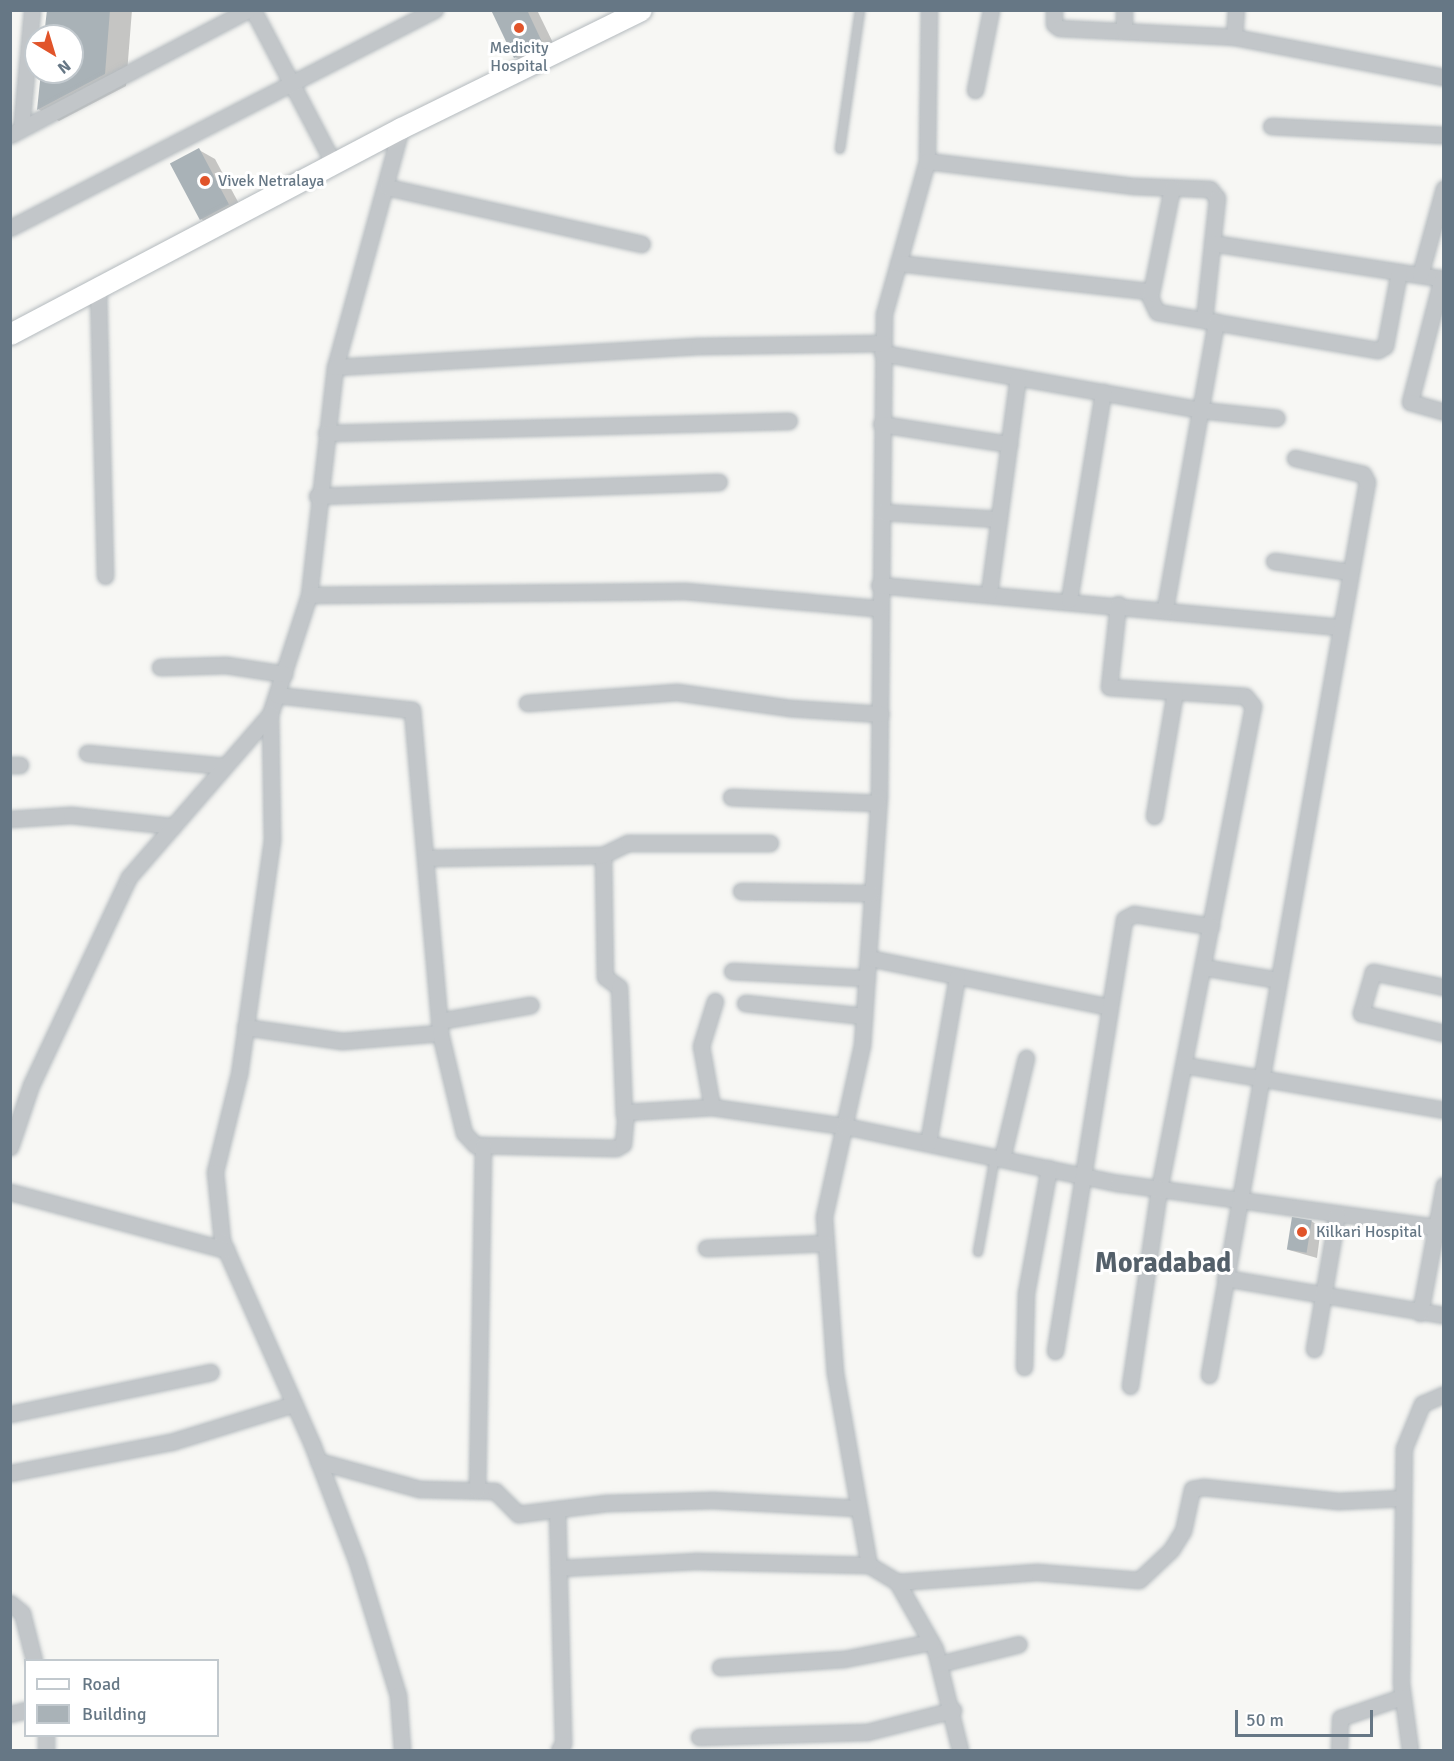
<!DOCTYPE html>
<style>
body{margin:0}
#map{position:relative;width:1454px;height:1761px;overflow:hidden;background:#f7f7f4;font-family:Signika,sans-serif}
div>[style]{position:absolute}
.shadow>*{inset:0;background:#0003}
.building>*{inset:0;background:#a9b2b7;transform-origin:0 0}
.roads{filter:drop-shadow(0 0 2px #b4babe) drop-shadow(0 0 2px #b4babe)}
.lane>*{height:8px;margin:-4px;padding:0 4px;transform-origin:4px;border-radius:4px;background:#c2c6c9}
.street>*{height:15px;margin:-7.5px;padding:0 7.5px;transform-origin:7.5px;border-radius:7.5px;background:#c2c6c9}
.secondary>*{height:21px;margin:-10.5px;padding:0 10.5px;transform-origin:10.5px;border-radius:10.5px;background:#fff}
.dots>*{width:16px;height:16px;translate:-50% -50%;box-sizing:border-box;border:3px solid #fff;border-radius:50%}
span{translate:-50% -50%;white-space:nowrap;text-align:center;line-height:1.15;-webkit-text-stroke:6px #fff;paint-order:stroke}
.poi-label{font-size:16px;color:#667785}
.left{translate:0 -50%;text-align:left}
.town-label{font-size:28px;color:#54606a;font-weight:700}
.frame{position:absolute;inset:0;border:12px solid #667785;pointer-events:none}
.legend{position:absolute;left:24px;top:1659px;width:195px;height:78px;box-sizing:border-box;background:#fff;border:2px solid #c2c9ce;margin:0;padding:8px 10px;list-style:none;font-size:18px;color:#667785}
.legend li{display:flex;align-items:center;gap:12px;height:30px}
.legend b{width:30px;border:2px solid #c2c9ce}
.north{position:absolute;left:24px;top:24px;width:60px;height:60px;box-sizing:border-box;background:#fff;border:2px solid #c2c9ce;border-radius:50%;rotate:142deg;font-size:16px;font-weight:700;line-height:24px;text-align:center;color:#667785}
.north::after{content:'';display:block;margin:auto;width:21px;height:27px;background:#e1542a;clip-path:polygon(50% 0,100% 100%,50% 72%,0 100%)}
.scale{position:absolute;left:1235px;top:1710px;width:138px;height:27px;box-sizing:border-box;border:3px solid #667785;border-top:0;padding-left:8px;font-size:18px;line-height:21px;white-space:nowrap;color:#667785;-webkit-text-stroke:4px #fff;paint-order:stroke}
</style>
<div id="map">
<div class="shadow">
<i style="clip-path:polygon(48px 10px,132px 10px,126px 86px,59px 121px,38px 109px,42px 72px,72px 72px,72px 36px,46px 36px)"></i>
<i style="clip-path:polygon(493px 10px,537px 10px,558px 53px,531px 66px,515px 57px)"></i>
<i style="clip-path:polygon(199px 150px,215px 159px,244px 213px,216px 228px,201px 219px)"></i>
<i style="clip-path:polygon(1311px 1221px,1321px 1227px,1317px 1258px,1289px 1250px)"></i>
</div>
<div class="building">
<i style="clip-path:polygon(47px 10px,110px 10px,105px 74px,37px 110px,41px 72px,72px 72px,72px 36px,44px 36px)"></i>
<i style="clip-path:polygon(491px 10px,527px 10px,543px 44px,514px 58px)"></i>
<i style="left:199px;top:148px;width:64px;height:33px;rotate:62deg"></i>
<i style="left:1292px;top:1217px;width:20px;height:33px;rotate:9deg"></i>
</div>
<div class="roads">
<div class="lane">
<i style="left:840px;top:149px;width:140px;rotate:-81.8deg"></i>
<i style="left:978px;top:1252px;width:97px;rotate:-79.9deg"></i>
</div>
<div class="street">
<i style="left:253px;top:10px;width:174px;rotate:62.3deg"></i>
<i style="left:929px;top:10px;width:151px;rotate:90.8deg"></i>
<i style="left:927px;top:161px;width:159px;rotate:105.7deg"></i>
<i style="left:884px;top:314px;width:482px;rotate:90.6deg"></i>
<i style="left:879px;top:796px;width:250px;rotate:93.9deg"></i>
<i style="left:862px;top:1045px;width:176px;rotate:102.5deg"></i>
<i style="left:824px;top:1217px;width:156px;rotate:86deg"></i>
<i style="left:835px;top:1373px;width:195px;rotate:80deg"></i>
<i style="left:869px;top:1565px;width:33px;rotate:31deg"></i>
<i style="left:897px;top:1582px;width:77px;rotate:60.4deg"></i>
<i style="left:935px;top:1649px;width:104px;rotate:76.1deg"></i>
<i style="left:1054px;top:10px;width:14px;rotate:90deg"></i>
<i style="left:1054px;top:24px;width:6px;rotate:39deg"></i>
<i style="left:1059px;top:28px;width:175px;rotate:2.9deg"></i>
<i style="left:1234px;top:37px;width:214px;rotate:10.8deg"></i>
<i style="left:1124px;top:31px;width:21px;rotate:-90deg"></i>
<i style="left:1234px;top:37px;width:27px;rotate:-86deg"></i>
<i style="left:975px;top:90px;width:82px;rotate:-78.7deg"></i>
<i style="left:1271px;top:126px;width:173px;rotate:3deg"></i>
<i style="left:401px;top:128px;width:248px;rotate:105.4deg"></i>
<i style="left:335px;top:367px;width:229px;rotate:96.5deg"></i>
<i style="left:309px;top:595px;width:125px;rotate:108.1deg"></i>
<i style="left:270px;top:714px;width:126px;rotate:89.1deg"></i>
<i style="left:272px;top:840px;width:236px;rotate:98deg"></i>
<i style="left:239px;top:1074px;width:101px;rotate:103.8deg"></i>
<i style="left:215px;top:1172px;width:69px;rotate:84.2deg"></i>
<i style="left:222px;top:1241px;width:222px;rotate:66.1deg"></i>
<i style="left:312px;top:1444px;width:126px;rotate:69.1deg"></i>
<i style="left:357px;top:1562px;width:139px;rotate:72.9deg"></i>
<i style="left:398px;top:1695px;width:55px;rotate:85.8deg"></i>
<i style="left:21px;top:129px;width:120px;rotate:-84.7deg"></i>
<i style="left:10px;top:135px;width:269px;rotate:-27.7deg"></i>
<i style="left:927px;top:161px;width:209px;rotate:6.9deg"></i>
<i style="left:1134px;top:186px;width:76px;rotate:2.3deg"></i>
<i style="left:1210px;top:189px;width:11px;rotate:52deg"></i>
<i style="left:1217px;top:198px;width:122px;rotate:96.1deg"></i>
<i style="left:387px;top:187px;width:261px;rotate:12.6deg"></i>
<i style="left:10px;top:228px;width:478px;rotate:-27.2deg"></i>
<i style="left:1212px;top:243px;width:235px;rotate:8.8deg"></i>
<i style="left:898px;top:263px;width:251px;rotate:6.4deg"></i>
<i style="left:1147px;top:291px;width:23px;rotate:65deg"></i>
<i style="left:1157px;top:312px;width:224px;rotate:9.8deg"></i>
<i style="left:1378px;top:350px;width:8px;rotate:-30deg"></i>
<i style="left:1385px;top:346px;width:75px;rotate:-79.3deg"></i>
<i style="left:1420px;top:275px;width:90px;rotate:-74.6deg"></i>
<i style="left:1442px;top:278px;width:128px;rotate:104.5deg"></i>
<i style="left:1410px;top:402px;width:35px;rotate:16deg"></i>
<i style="left:98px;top:288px;width:288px;rotate:88.6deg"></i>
<i style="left:1151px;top:293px;width:107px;rotate:-78.7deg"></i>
<i style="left:882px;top:353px;width:324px;rotate:10.1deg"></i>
<i style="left:1201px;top:410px;width:76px;rotate:6deg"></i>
<i style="left:335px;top:367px;width:364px;rotate:-3.3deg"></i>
<i style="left:698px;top:346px;width:185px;rotate:-0.9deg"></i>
<i style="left:881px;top:424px;width:130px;rotate:8.9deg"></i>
<i style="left:326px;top:433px;width:463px;rotate:-1.5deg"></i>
<i style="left:317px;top:496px;width:402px;rotate:-2deg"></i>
<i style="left:883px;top:512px;width:116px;rotate:3.5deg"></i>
<i style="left:1274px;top:561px;width:77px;rotate:8.2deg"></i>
<i style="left:879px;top:585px;width:463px;rotate:5.2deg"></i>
<i style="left:989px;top:593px;width:218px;rotate:-82.4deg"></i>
<i style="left:309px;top:595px;width:376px;rotate:-0.6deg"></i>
<i style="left:685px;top:591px;width:193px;rotate:5.1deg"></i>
<i style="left:1069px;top:600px;width:211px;rotate:-80.7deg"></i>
<i style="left:1118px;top:604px;width:83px;rotate:96.2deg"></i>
<i style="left:1109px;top:687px;width:136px;rotate:3.8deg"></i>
<i style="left:1245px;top:696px;width:13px;rotate:51deg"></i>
<i style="left:1253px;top:706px;width:492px;rotate:101deg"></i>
<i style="left:1159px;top:1189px;width:199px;rotate:98.4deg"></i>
<i style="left:1165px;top:608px;width:291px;rotate:-79.9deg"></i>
<i style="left:160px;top:667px;width:66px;rotate:-1.7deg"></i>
<i style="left:226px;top:665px;width:59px;rotate:8.8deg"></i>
<i style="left:277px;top:695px;width:136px;rotate:6.3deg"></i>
<i style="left:412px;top:710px;width:324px;rotate:85deg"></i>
<i style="left:527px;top:703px;width:150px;rotate:-4.2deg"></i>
<i style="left:677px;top:692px;width:113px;rotate:8.1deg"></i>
<i style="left:789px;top:708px;width:92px;rotate:3.7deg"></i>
<i style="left:87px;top:753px;width:138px;rotate:5.4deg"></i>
<i style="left:10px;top:765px;width:10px"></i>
<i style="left:731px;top:797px;width:147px;rotate:2.3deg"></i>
<i style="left:1154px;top:816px;width:126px;rotate:-80.4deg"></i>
<i style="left:10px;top:819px;width:61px;rotate:-3.8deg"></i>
<i style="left:71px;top:815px;width:103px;rotate:6.2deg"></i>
<i style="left:603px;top:855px;width:122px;rotate:89.1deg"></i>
<i style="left:605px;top:977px;width:17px;rotate:36deg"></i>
<i style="left:619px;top:987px;width:128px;rotate:87.8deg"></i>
<i style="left:425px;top:858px;width:178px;rotate:-1deg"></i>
<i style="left:603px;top:855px;width:28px;rotate:-26deg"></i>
<i style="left:628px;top:843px;width:142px"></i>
<i style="left:741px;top:891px;width:130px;rotate:0.9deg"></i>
<i style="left:869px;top:958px;width:245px;rotate:11.5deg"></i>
<i style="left:1203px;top:967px;width:76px;rotate:9.8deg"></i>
<i style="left:732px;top:971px;width:135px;rotate:3deg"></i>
<i style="left:1444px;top:987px;width:73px;rotate:-168.1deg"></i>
<i style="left:1373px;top:972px;width:43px;rotate:106.3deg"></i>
<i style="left:1361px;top:1013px;width:85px;rotate:13.5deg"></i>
<i style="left:745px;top:1003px;width:120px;rotate:6.2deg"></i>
<i style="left:439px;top:1021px;width:93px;rotate:-9.9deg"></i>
<i style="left:245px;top:1027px;width:98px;rotate:8.2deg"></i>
<i style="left:342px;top:1041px;width:98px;rotate:-4.7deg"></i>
<i style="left:440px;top:1033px;width:103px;rotate:76.5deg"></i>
<i style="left:464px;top:1133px;width:16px;rotate:47deg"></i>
<i style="left:475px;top:1145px;width:141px;rotate:1.2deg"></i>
<i style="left:616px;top:1148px;width:8px;rotate:-30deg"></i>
<i style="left:623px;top:1144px;width:32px;rotate:-85deg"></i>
<i style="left:626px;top:1112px;width:86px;rotate:-3.3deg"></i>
<i style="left:712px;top:1107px;width:133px;rotate:8.2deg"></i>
<i style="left:844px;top:1126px;width:280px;rotate:11.8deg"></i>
<i style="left:1118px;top:1183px;width:329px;rotate:7.9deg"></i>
<i style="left:1184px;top:1065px;width:264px;rotate:9.8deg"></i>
<i style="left:712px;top:1107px;width:62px;rotate:-100.2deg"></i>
<i style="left:701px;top:1046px;width:47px;rotate:-72.7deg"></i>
<i style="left:928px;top:1143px;width:169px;rotate:-80.1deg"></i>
<i style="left:10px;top:1147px;width:65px;rotate:-71.3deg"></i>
<i style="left:31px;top:1085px;width:230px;rotate:-64.8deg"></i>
<i style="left:129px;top:877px;width:216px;rotate:-49.1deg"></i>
<i style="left:1002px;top:1158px;width:103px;rotate:-76.5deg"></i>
<i style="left:10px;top:1192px;width:224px;rotate:15deg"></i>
<i style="left:706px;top:1248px;width:119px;rotate:-2.4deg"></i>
<i style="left:1225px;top:1278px;width:222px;rotate:9.6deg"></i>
<i style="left:1420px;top:1313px;width:130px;rotate:-79.4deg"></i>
<i style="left:1314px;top:1349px;width:137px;rotate:-80.3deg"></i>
<i style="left:1055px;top:1351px;width:437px;rotate:-80.9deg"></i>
<i style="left:1124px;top:919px;width:11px;rotate:-27deg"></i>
<i style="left:1134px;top:914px;width:78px;rotate:8.9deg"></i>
<i style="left:1024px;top:1367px;width:74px;rotate:-88.5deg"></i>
<i style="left:1026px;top:1293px;width:127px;rotate:-79.6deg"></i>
<i style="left:1209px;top:1375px;width:907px;rotate:-79.97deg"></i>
<i style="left:1367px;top:482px;width:9px;rotate:-117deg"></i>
<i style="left:1363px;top:474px;width:70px;rotate:-166.8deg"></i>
<i style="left:10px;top:1414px;width:205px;rotate:-11.8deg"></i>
<i style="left:318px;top:1461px;width:106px;rotate:15.4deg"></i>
<i style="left:420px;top:1489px;width:75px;rotate:1.5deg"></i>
<i style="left:495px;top:1491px;width:33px;rotate:45deg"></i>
<i style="left:518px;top:1514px;width:89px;rotate:-7.1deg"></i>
<i style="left:606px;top:1503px;width:107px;rotate:-1.6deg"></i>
<i style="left:713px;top:1500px;width:146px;rotate:3.1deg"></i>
<i style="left:10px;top:1473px;width:164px;rotate:-10.9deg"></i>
<i style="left:171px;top:1442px;width:129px;rotate:-17.2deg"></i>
<i style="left:477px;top:1490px;width:345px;rotate:-89deg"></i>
<i style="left:557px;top:1509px;width:235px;rotate:88.5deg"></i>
<i style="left:563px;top:1744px;width:7px;rotate:124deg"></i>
<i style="left:559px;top:1568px;width:136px;rotate:-2.9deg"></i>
<i style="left:695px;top:1561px;width:174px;rotate:1.3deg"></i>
<i style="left:897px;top:1582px;width:140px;rotate:-4.1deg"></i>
<i style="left:1037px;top:1572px;width:102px;rotate:4.5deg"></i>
<i style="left:1139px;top:1580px;width:44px;rotate:-43.2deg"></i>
<i style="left:1171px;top:1550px;width:22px;rotate:-58deg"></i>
<i style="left:1183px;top:1531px;width:43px;rotate:-77.9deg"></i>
<i style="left:1192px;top:1489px;width:11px;rotate:-10deg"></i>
<i style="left:1203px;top:1487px;width:136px;rotate:5.9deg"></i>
<i style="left:1338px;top:1501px;width:65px;rotate:-2.6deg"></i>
<i style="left:10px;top:1603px;width:16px;rotate:40deg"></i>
<i style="left:22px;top:1613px;width:49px;rotate:75.7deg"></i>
<i style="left:939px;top:1664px;width:82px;rotate:-14deg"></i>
<i style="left:720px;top:1667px;width:124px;rotate:-3.7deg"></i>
<i style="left:844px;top:1659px;width:89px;rotate:-11.1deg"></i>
<i style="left:10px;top:1714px;width:16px;rotate:-14deg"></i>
<i style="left:46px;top:1736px;width:14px;rotate:90deg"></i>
<i style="left:699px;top:1737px;width:168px;rotate:-1.7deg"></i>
<i style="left:867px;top:1732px;width:89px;rotate:-14.3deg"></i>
<i style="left:1339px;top:1750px;width:32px;rotate:-88deg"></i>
<i style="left:1340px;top:1718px;width:65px;rotate:-18.7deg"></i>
<i style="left:1410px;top:1750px;width:68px;rotate:-97.7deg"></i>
<i style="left:1401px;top:1683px;width:235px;rotate:-89.3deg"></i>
<i style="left:1404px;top:1448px;width:48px;rotate:-67.8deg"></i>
<i style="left:1422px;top:1404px;width:24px;rotate:-24deg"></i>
</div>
<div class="secondary">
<i style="left:10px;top:334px;width:442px;rotate:-27.8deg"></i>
<i style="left:401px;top:128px;width:267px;rotate:-26.2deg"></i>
</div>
</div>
<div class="dots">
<i style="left:519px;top:28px;background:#e1542a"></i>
<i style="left:205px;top:181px;background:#e1542a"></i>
<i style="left:1302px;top:1232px;background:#e1542a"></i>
</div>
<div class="poi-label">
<span style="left:519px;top:57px">Medicity<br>Hospital</span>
<span class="left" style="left:218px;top:181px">Vivek Netralaya</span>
<span class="left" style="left:1316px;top:1232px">Kilkari Hospital</span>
</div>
<div class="town-label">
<span style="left:1163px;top:1263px">Moradabad</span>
</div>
<div class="frame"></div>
<ul class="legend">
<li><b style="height:8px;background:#fff"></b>Road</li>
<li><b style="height:16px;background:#a9b2b7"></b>Building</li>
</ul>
<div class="north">N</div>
<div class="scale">50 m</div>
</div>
